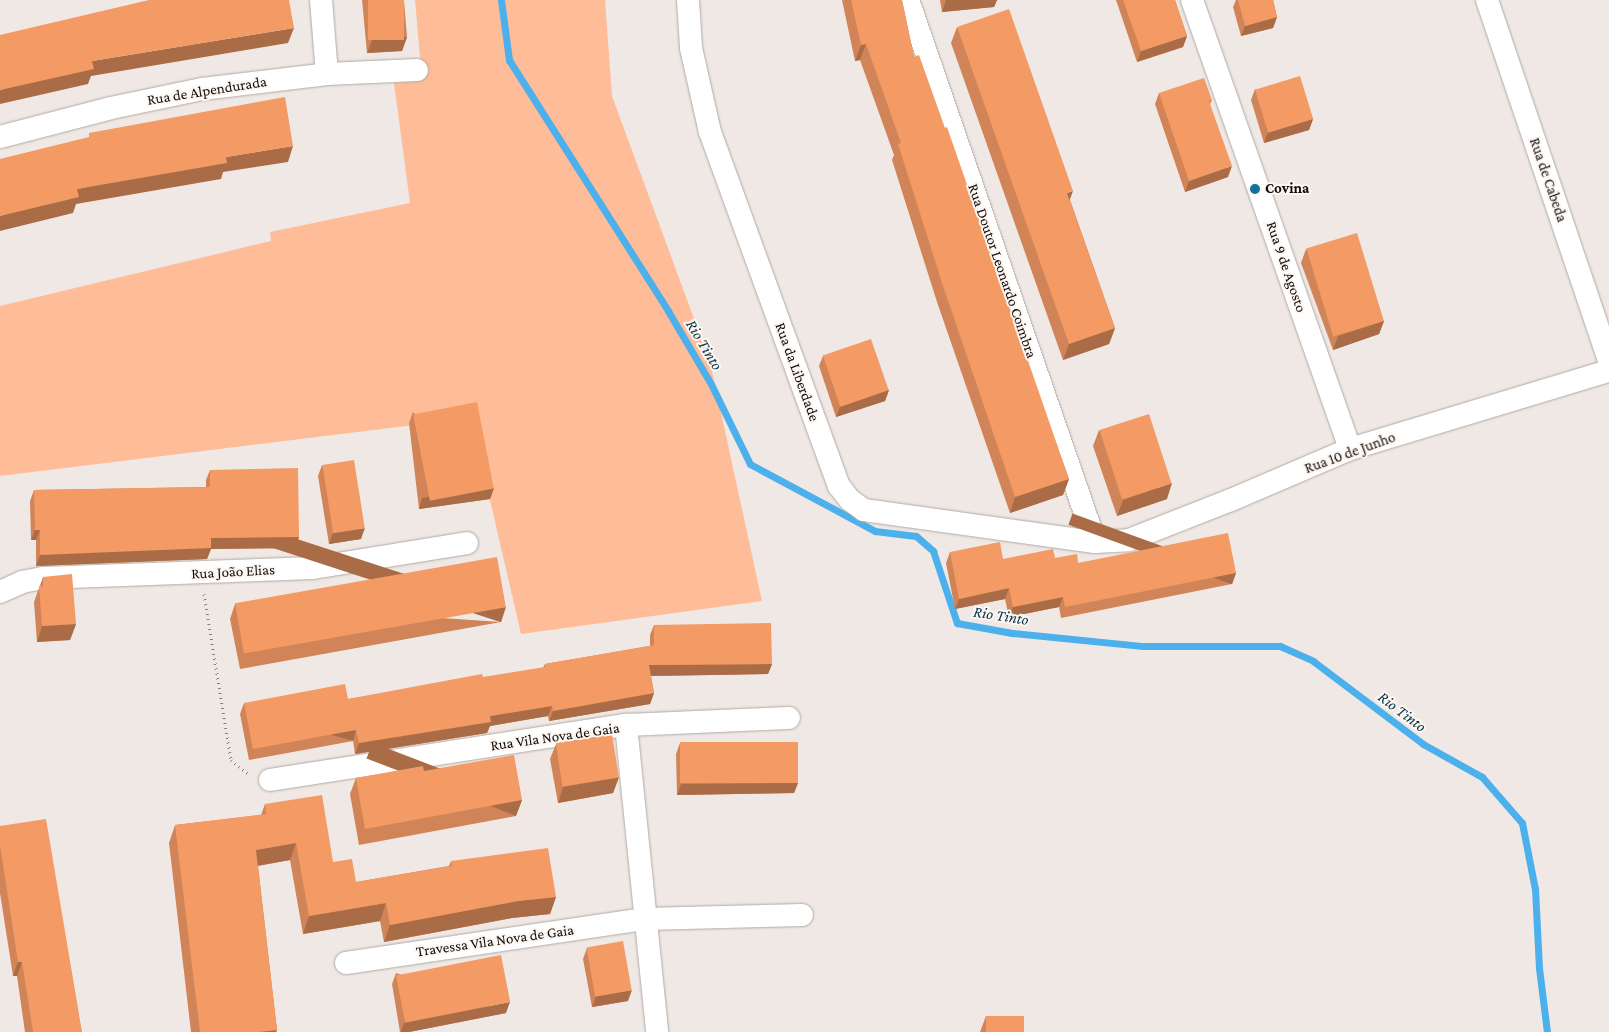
<!DOCTYPE html>
<meta charset="utf-8">
<style>
body{margin:0}
#map{position:relative;width:1609px;height:1032px;overflow:hidden;background:#f0e8e4;font-family:"Crimson Pro",serif}
div>[style]{position:absolute}
.green>*{inset:0;background:#febd98}
.stream>*{height:7px;margin:-3.5px;padding:0 3.5px;transform-origin:3.5px;border-radius:3.5px;background:#4bb0eb}
.path>*{height:3px;margin-top:-1.5px;transform-origin:0;background:repeating-linear-gradient(90deg,#847f7c 0 1px,transparent 0 5px)}
.roads{filter:drop-shadow(0 0 1px #b0a9a5) drop-shadow(0 0 1px #b0a9a5)}
.minor>*{height:22px;margin:-11px;padding:0 11px;transform-origin:11px;border-radius:11px;background:#fff}
.wall>*{inset:0;background:#d18457}
.shaded-wall>*{inset:0;background:#aa6c47;transform-origin:0 0}
.building>*{inset:0;background:#f39a65;transform-origin:0 0}
.dots>*{width:14px;height:14px;translate:-50% -50%;box-sizing:border-box;border:2px solid #fdf6f1;border-radius:50%}
span{translate:-50% -50%;white-space:nowrap;text-align:center;line-height:1.15;-webkit-text-stroke:4px #fdf6f1;paint-order:stroke}
.street-label{font-size:15px;color:#100e0d}
.poi-label{font-size:15px;color:#100e0d;font-weight:700}
.left{translate:0 -50%;text-align:left}
.water-label{font-size:16px;color:#06334b;font-style:italic}
</style>
<div id="map">
<div class="green">
<i style="clip-path:polygon(415px 0,605px 0,612px 96px,710px 362px,762px 601px,521px 634px,471px 418px,0 476px,0 306px,271px 241px,270px 232px,410px 203px,394px 83px,422px 80px)"></i>
</div>
<div class="stream">
<i style="left:501px;top:0;width:61px;rotate:82.4deg"></i>
<i style="left:509px;top:60px;width:297px;rotate:57.6deg"></i>
<i style="left:668px;top:311px;width:85px;rotate:59.5deg"></i>
<i style="left:711px;top:384px;width:89px;rotate:64deg"></i>
<i style="left:750px;top:464px;width:142px;rotate:28.2deg"></i>
<i style="left:875px;top:531px;width:41px;rotate:7deg"></i>
<i style="left:916px;top:536px;width:23px;rotate:41deg"></i>
<i style="left:933px;top:551px;width:76px;rotate:71.6deg"></i>
<i style="left:957px;top:623px;width:56px;rotate:10.3deg"></i>
<i style="left:1012px;top:633px;width:132px;rotate:5.7deg"></i>
<i style="left:1143px;top:646px;width:137px"></i>
<i style="left:1280px;top:646px;width:36px;rotate:24deg"></i>
<i style="left:1313px;top:661px;width:138px;rotate:37deg"></i>
<i style="left:1423px;top:744px;width:68px;rotate:29.2deg"></i>
<i style="left:1482px;top:777px;width:61px;rotate:49deg"></i>
<i style="left:1522px;top:823px;width:67px;rotate:78.9deg"></i>
<i style="left:1535px;top:889px;width:79px;rotate:87.1deg"></i>
<i style="left:1539px;top:968px;width:64px;rotate:82.9deg"></i>
</div>
<div class="path">
<i style="left:204px;top:594px;width:168px;rotate:80.8deg"></i>
<i style="left:231px;top:760px;width:24px;rotate:38deg"></i>
</div>
<div class="roads">
<div class="minor">
<i style="left:321px;top:0;width:74px;rotate:85.4deg"></i>
<i style="left:688px;top:0;width:48px;rotate:86.4deg"></i>
<i style="left:691px;top:48px;width:86px;rotate:77.3deg"></i>
<i style="left:710px;top:132px;width:377px;rotate:70deg"></i>
<i style="left:839px;top:486px;width:18px;rotate:52deg"></i>
<i style="left:850px;top:500px;width:17px;rotate:36deg"></i>
<i style="left:864px;top:510px;width:233px;rotate:7.9deg"></i>
<i style="left:1095px;top:542px;width:34px;rotate:-3deg"></i>
<i style="left:1129px;top:540px;width:110px;rotate:-21.4deg"></i>
<i style="left:1231px;top:500px;width:129px;rotate:-23.2deg"></i>
<i style="left:1350px;top:449px;width:270px;rotate:-16.8deg"></i>
<i style="left:908px;top:0;width:573px;rotate:70.96deg"></i>
<i style="left:1192px;top:0;width:476px;rotate:70.6deg"></i>
<i style="left:1487px;top:0;width:380px;rotate:71.3deg"></i>
<i style="left:0;top:137px;width:115px;rotate:-14.6deg"></i>
<i style="left:111px;top:108px;width:93px;rotate:-11.8deg"></i>
<i style="left:202px;top:89px;width:126px;rotate:-6.8deg"></i>
<i style="left:327px;top:74px;width:90px;rotate:-2.5deg"></i>
<i style="left:0;top:592px;width:24px;rotate:-24deg"></i>
<i style="left:22px;top:582px;width:21px;rotate:-11deg"></i>
<i style="left:43px;top:578px;width:270px;rotate:-2.1deg"></i>
<i style="left:313px;top:568px;width:156px;rotate:-9.2deg"></i>
<i style="left:626px;top:725px;width:163px;rotate:-2.5deg"></i>
<i style="left:270px;top:780px;width:360px;rotate:-8.8deg"></i>
<i style="left:626px;top:725px;width:309px;rotate:84.2deg"></i>
<i style="left:346px;top:963px;width:302px;rotate:-8.4deg"></i>
<i style="left:645px;top:919px;width:157px;rotate:-1.5deg"></i>
</div>
</div>
<div class="wall">
<i style="clip-path:polygon(362px 0,404px 0,407px 37px,402px 51px,367px 53px)"></i>
<i style="clip-path:polygon(842px 0,902px 0,914px 57px,1069px 479px,1063px 495px,1010px 513px,937px 302px,892px 160px,894px 155px,860px 60px,855px 61px)"></i>
<i style="clip-path:polygon(940px 0,997px 0,994px 7px,942px 12px)"></i>
<i style="clip-path:polygon(1116px 0,1175px 0,1187px 36px,1183px 47px,1137px 62px)"></i>
<i style="clip-path:polygon(1236px 0,1273px 0,1277px 17px,1273px 28px,1241px 36px,1233px 7px)"></i>
<i style="clip-path:polygon(957px 27px,1070px 200px,1115px 328px,1109px 344px,1063px 360px,951px 43px)"></i>
<i style="clip-path:polygon(1255px 89px,1313px 119px,1309px 130px,1264px 143px,1251px 100px)"></i>
<i style="clip-path:polygon(1159px 93px,1212px 100px,1210px 104px,1228px 177px,1185px 192px,1155px 104px)"></i>
<i style="clip-path:polygon(1306px 249px,1384px 321px,1379px 334px,1333px 350px,1301px 263px)"></i>
<i style="clip-path:polygon(823px 356px,889px 390px,885px 401px,836px 417px,819px 366px)"></i>
<i style="clip-path:polygon(413px 412px,494px 488px,490px 499px,419px 509px,409px 423px)"></i>
<i style="clip-path:polygon(1099px 430px,1167px 499px,1117px 516px,1093px 446px)"></i>
<i style="clip-path:polygon(322px 465px,361px 539px,329px 544px,318px 476px)"></i>
<i style="clip-path:polygon(210px 470px,299px 537px,295px 548px,211px 549px,207px 559px,36px 566px,36px 540px,31px 540px,30px 501px,34px 490px,206px 487px,206px 480px)"></i>
<i style="clip-path:polygon(950px 552px,1003px 559px,1055px 558px,1078px 563px,1236px 573px,1232px 584px,1061px 618px,1059px 607px,1009px 617px,1005px 599px,955px 609px,946px 563px)"></i>
<i style="clip-path:polygon(43px 577px,76px 624px,70px 640px,37px 642px,34px 602px)"></i>
<i style="clip-path:polygon(235px 604px,501px 622px,240px 669px,230px 619px)"></i>
<i style="clip-path:polygon(654px 625px,772px 664px,768px 674px,651px 676px,654px 693px,650px 704px,549px 721px,548px 716px,490px 726px,487px 733px,355px 754px,353px 741px,249px 760px,240px 714px,244px 703px,348px 699px,543px 668px,545px 664px,650px 646px,650px 635px)"></i>
<i style="clip-path:polygon(680px 743px,798px 783px,794px 793px,677px 795px,676px 754px)"></i>
<i style="clip-path:polygon(556px 744px,619px 777px,613px 793px,558px 803px,550px 759px)"></i>
<i style="clip-path:polygon(424px 771px,522px 800px,516px 816px,359px 845px,350px 794px,356px 778px)"></i>
<i style="clip-path:polygon(265px 804px,333px 862px,356px 882px,449px 866px,451px 861px,556px 897px,550px 914px,512px 918px,384px 942px,380px 921px,303px 934px,290px 860px,258px 866px,277px 1030px,276px 1032px,191px 1032px,169px 843px,175px 825px,261px 815px)"></i>
<i style="clip-path:polygon(0 826px,82px 1032px,25px 1032px,17px 976px,13px 976px,0 893px)"></i>
<i style="clip-path:polygon(587px 948px,628px 1001px,592px 1007px,583px 959px)"></i>
<i style="clip-path:polygon(396px 973px,506px 1013px,409px 1032px,400px 1032px,392px 984px)"></i>
<i style="clip-path:polygon(986px 1016px,1024px 1032px,980px 1032px)"></i>
</div>
<div class="shaded-wall">
<i style="clip-path:polygon(946px 0,997px 0,994px 7px,942px 12px)"></i>
<i style="clip-path:polygon(1277px 17px,1273px 28px,1241px 36px,1245px 26px)"></i>
<i style="clip-path:polygon(294px 28px,288px 43px,91px 76px,88px 84px,0 104px,0 90px,92px 61px)"></i>
<i style="clip-path:polygon(1187px 36px,1183px 47px,1137px 62px,1141px 51px)"></i>
<i style="clip-path:polygon(407px 37px,402px 51px,367px 53px,372px 40px)"></i>
<i style="clip-path:polygon(866px 44px,860px 60px,855px 61px,861px 45px)"></i>
<i style="clip-path:polygon(1313px 119px,1309px 130px,1264px 143px,1268px 132px)"></i>
<i style="clip-path:polygon(293px 146px,288px 162px,223px 172px,221px 179px,76px 204px,73px 213px,0 231px,0 216px,77px 189px,226px 157px)"></i>
<i style="clip-path:polygon(1232px 166px,1228px 177px,1185px 192px,1189px 181px)"></i>
<i style="clip-path:polygon(1073px 191px,1067px 207px,1067px 193px)"></i>
<i style="clip-path:polygon(1384px 321px,1379px 334px,1333px 350px,1338px 336px)"></i>
<i style="clip-path:polygon(1115px 328px,1109px 344px,1063px 360px,1069px 344px)"></i>
<i style="clip-path:polygon(889px 390px,885px 401px,836px 417px,840px 407px)"></i>
<i style="clip-path:polygon(1069px 479px,1063px 495px,1010px 513px,1015px 497px)"></i>
<i style="clip-path:polygon(1172px 483px,1167px 499px,1117px 516px,1123px 500px)"></i>
<i style="clip-path:polygon(494px 488px,490px 499px,419px 509px,422px 498px)"></i>
<i style="clip-path:polygon(365px 528px,361px 539px,329px 544px,333px 533px)"></i>
<i style="clip-path:polygon(35px 530px,40px 530px,36px 540px,31px 540px)"></i>
<i style="clip-path:polygon(299px 537px,295px 548px,211px 549px,207px 559px,36px 566px,40px 555px,211px 538px)"></i>
<i style="left:1236px;top:573px;width:12px;height:174px;rotate:110deg"></i>
<i style="clip-path:polygon(1009px 588px,1005px 599px,955px 609px,959px 599px)"></i>
<i style="clip-path:polygon(1063px 597px,1059px 607px,1009px 617px,1013px 607px)"></i>
<i style="left:506px;top:607px;width:16px;height:265px;rotate:108deg"></i>
<i style="clip-path:polygon(76px 624px,70px 640px,37px 642px,42px 626px)"></i>
<i style="clip-path:polygon(772px 664px,768px 674px,645px 676px,649px 665px)"></i>
<i style="clip-path:polygon(654px 693px,650px 704px,549px 721px,553px 711px)"></i>
<i style="clip-path:polygon(552px 706px,548px 716px,490px 726px,487px 733px,355px 754px,359px 743px,490px 716px)"></i>
<i style="left:356px;top:730px;width:11px;height:105px;rotate:105deg"></i>
<i style="clip-path:polygon(619px 777px,613px 793px,558px 803px,563px 787px)"></i>
<i style="clip-path:polygon(798px 783px,794px 793px,677px 795px,681px 784px)"></i>
<i style="left:522px;top:800px;width:17px;height:160px;rotate:111deg"></i>
<i style="clip-path:polygon(296px 843px,290px 860px,250px 867px,256px 850px)"></i>
<i style="clip-path:polygon(556px 897px,550px 914px,512px 918px,384px 942px,390px 925px,518px 901px)"></i>
<i style="clip-path:polygon(386px 903px,380px 921px,303px 934px,309px 916px)"></i>
<i style="clip-path:polygon(18px 962px,22px 962px,17px 976px,13px 976px)"></i>
<i style="clip-path:polygon(632px 990px,628px 1001px,592px 1007px,596px 996px)"></i>
<i style="clip-path:polygon(510px 1002px,506px 1013px,409px 1032px,401px 1032px,404px 1023px)"></i>
<i style="clip-path:polygon(277px 1030px,276px 1032px,258px 1032px)"></i>
</div>
<div class="building">
<i style="clip-path:polygon(149px 0,289px 0,294px 28px,92px 61px,94px 69px,0 90px,0 35px)"></i>
<i style="left:368px;top:0;width:36px;height:40px"></i>
<i style="clip-path:polygon(851px 0,902px 0,914px 57px,919px 55px,945px 128px,947px 127px,1069px 479px,1015px 497px,943px 286px,898px 144px,901px 143px,866px 44px,861px 45px)"></i>
<i style="clip-path:polygon(1123px 0,1175px 0,1187px 36px,1141px 51px)"></i>
<i style="clip-path:polygon(1238px 0,1273px 0,1277px 17px,1245px 26px)"></i>
<i style="clip-path:polygon(1009px 9px,1073px 191px,1067px 193px,1115px 328px,1069px 344px,957px 27px)"></i>
<i style="left:1300px;top:76px;width:45px;height:47px;rotate:73deg"></i>
<i style="clip-path:polygon(1204px 78px,1212px 100px,1209px 101px,1232px 166px,1189px 181px,1159px 93px)"></i>
<i style="clip-path:polygon(285px 97px,293px 146px,226px 157px,227px 163px,77px 189px,79px 197px,0 216px,0 159px,89px 137px,89px 133px)"></i>
<i style="left:1357px;top:233px;width:92px;height:53px;rotate:73deg"></i>
<i style="left:871px;top:339px;width:54px;height:51px;rotate:71deg"></i>
<i style="left:477px;top:402px;width:88px;height:65px;rotate:79deg"></i>
<i style="left:1149px;top:414px;width:73px;height:52px;rotate:72deg"></i>
<i style="left:354px;top:460px;width:69px;height:32px;rotate:81deg"></i>
<i style="clip-path:polygon(298px 468px,299px 537px,211px 538px,211px 548px,40px 555px,40px 530px,35px 530px,34px 490px,210px 487px,210px 470px)"></i>
<i style="clip-path:polygon(1228px 533px,1236px 573px,1065px 607px,1063px 597px,1013px 607px,1009px 588px,959px 599px,950px 552px,1000px 542px,1003px 559px,1053px 549px,1055px 558px,1077px 554px,1078px 563px)"></i>
<i style="left:497px;top:557px;width:51px;height:266px;rotate:80deg"></i>
<i style="clip-path:polygon(72px 574px,76px 624px,42px 626px,39px 586px,43px 586px,43px 577px)"></i>
<i style="clip-path:polygon(771px 623px,772px 664px,649px 665px,654px 693px,553px 711px,552px 706px,490px 716px,491px 722px,359px 743px,356px 730px,253px 749px,244px 703px,345px 684px,348px 699px,482px 674px,483px 677px,545px 667px,545px 664px,654px 645px,654px 625px)"></i>
<i style="left:612px;top:734px;width:44px;height:57px;rotate:81deg"></i>
<i style="left:798px;top:742px;width:41px;height:118px;rotate:90deg"></i>
<i style="clip-path:polygon(514px 755px,522px 800px,365px 829px,356px 778px,423px 766px,424px 771px)"></i>
<i style="clip-path:polygon(322px 795px,333px 862px,352px 859px,356px 882px,452px 866px,451px 861px,548px 848px,556px 897px,518px 901px,390px 925px,386px 903px,309px 916px,296px 843px,256px 850px,277px 1030px,258px 1032px,200px 1032px,175px 825px,266px 814px,265px 804px)"></i>
<i style="clip-path:polygon(46px 819px,82px 1032px,33px 1032px,22px 962px,18px 962px,0 845px,0 826px)"></i>
<i style="left:623px;top:941px;width:50px;height:37px;rotate:80deg"></i>
<i style="left:501px;top:955px;width:48px;height:107px;rotate:79deg"></i>
<i style="left:986px;top:1016px;width:38px;height:16px"></i>
</div>
<div class="dots">
<i style="left:1255px;top:189px;background:#14709f"></i>
</div>
<div class="street-label">
<span style="left:207px;top:91px;rotate:-9deg">Rua de Alpendurada</span>
<span style="left:1548px;top:180px;rotate:71deg">Rua de Cabeda</span>
<span style="left:1286px;top:267px;rotate:71deg">Rua 9 de Agosto</span>
<span style="left:1002px;top:271px;rotate:71deg">Rua Doutor Leonardo Coimbra</span>
<span style="left:797px;top:372px;rotate:70deg">Rua da Liberdade</span>
<span style="left:1350px;top:453px;rotate:-20deg">Rua 10 de Junho</span>
<span style="left:233px;top:572px;rotate:-3deg">Rua João Elias</span>
<span style="left:555px;top:737px;rotate:-8deg">Rua Vila Nova de Gaia</span>
<span style="left:495px;top:941px;rotate:-8deg">Travessa Vila Nova de Gaia</span>
</div>
<div class="poi-label">
<span class="left" style="left:1265px;top:189px">Covina</span>
</div>
<div class="water-label">
<span style="left:704px;top:345px;rotate:59deg">Rio Tinto</span>
<span style="left:1001px;top:616px;rotate:9deg">Rio Tinto</span>
<span style="left:1402px;top:712px;rotate:37deg">Rio Tinto</span>
</div>
</div>
